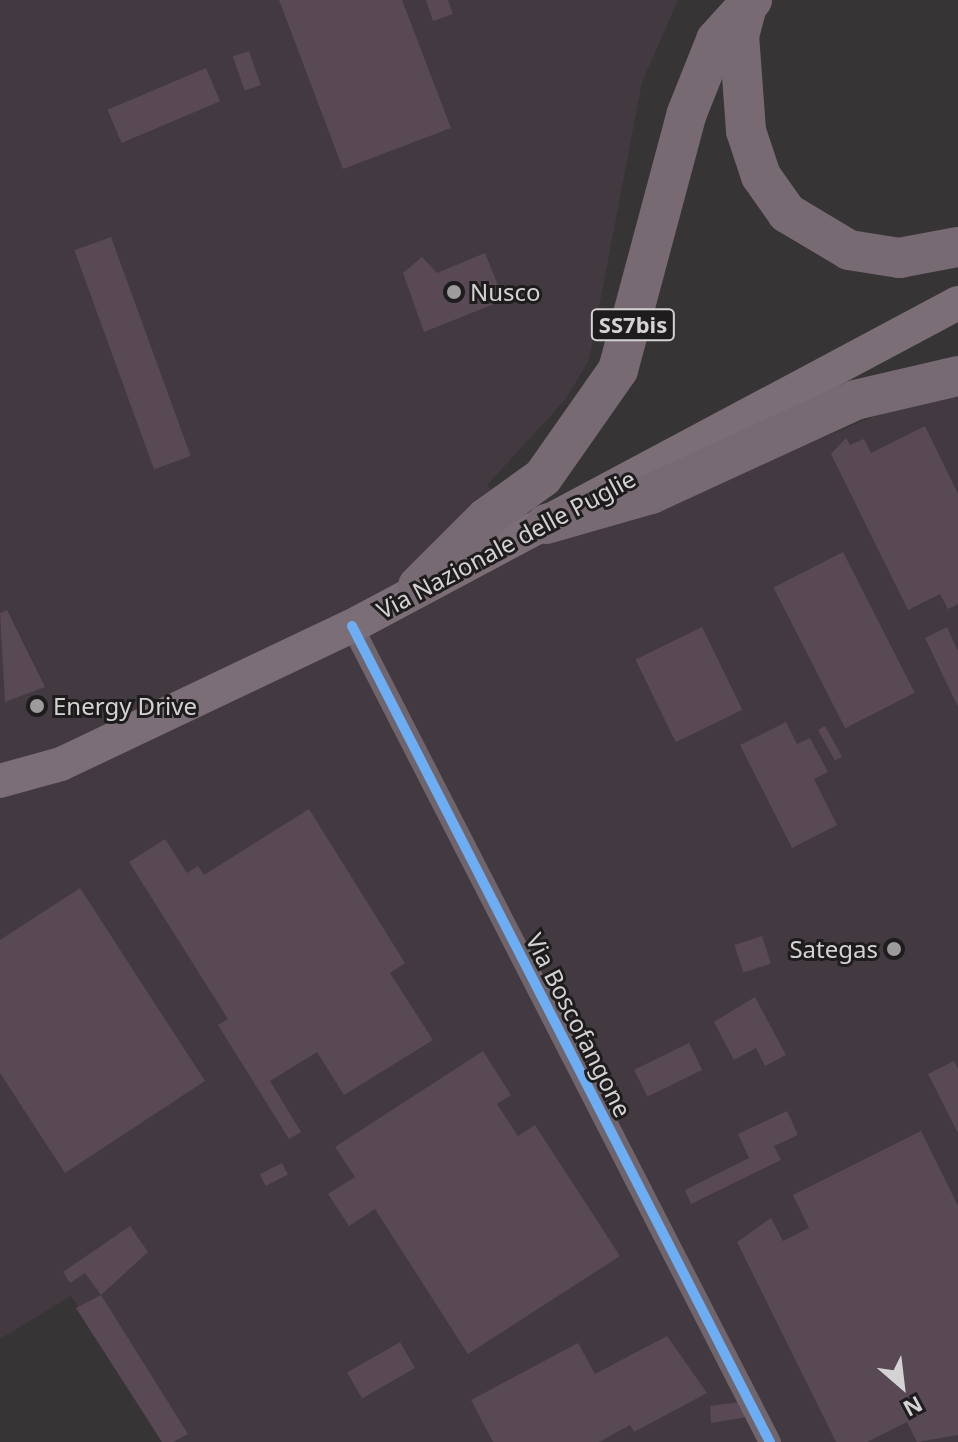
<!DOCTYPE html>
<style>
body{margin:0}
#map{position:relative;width:958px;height:1442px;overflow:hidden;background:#373436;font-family:"Noto Sans",sans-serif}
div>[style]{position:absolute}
.built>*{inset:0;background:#433940}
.building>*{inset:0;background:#594955;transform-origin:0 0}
.street>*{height:22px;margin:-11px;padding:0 11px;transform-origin:11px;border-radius:11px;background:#70656c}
.primary>*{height:34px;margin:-17px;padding:0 17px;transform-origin:17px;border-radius:17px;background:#7b6e77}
.highway>*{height:40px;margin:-20px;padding:0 20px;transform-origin:20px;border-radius:20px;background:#786a73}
.cycleway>*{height:10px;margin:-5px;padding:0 5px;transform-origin:5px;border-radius:5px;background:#6dadf4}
.dots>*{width:22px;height:22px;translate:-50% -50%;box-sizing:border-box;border:4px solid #1e1c1d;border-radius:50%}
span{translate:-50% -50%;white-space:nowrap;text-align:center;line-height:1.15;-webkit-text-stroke:6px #1e1c1d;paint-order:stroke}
.shield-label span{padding:2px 6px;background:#1e1c1d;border:2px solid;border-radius:6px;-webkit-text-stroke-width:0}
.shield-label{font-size:22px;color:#d5d2d4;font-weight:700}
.poi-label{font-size:24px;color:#d5d2d4}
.left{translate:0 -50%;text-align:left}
.right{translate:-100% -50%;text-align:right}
.street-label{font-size:24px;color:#d5d2d4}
.north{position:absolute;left:862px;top:1346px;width:80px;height:80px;-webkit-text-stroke:6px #1e1c1d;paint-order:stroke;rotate:152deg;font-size:22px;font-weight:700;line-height:32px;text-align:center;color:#d5d2d4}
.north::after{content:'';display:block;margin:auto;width:28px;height:36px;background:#d5d2d4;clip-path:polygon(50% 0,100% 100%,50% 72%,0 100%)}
</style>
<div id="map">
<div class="built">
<i style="clip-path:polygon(0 0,678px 0,642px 82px,589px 360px,565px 400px,487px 485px,548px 543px,658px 506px,916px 399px,958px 396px,958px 1442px,162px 1442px,71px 1296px,0 1339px)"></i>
</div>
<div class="building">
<i style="clip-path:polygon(279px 0,402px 0,451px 128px,343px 169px)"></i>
<i style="clip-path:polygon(426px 0,448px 0,453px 14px,433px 21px)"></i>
<i style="left:249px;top:51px;width:36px;height:17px;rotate:71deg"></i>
<i style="left:206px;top:68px;width:36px;height:107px;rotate:67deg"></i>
<i style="left:111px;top:237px;width:233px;height:39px;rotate:70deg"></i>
<i style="clip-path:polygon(485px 253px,504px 300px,424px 332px,403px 273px,422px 257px,437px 273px)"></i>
<i style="clip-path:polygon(925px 426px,958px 494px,958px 604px,948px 609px,940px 594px,908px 610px,831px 454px,846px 438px,850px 445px,864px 439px,871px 453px)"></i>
<i style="left:843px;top:552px;width:158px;height:78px;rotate:63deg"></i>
<i style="clip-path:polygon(7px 610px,45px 687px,5px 702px,0 613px)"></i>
<i style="left:702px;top:627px;width:92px;height:74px;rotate:64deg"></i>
<i style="clip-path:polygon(947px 627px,958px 651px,958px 707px,925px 638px)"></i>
<i style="clip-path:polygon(786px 722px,797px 744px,810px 738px,828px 772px,814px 779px,837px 825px,792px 848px,740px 745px)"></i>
<i style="left:825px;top:726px;width:35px;height:8px;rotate:61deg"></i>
<i style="clip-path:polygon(309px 809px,405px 963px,390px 973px,433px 1040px,344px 1095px,317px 1052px,270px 1081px,301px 1132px,289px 1139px,218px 1025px,228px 1019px,129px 862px,165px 839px,187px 873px,198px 866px,204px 875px)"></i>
<i style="clip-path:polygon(80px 888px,205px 1081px,65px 1173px,0 1073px,0 940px)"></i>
<i style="left:762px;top:936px;width:29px;height:29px;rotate:72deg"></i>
<i style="clip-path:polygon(755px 997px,786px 1055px,765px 1066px,756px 1048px,734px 1060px,714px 1022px)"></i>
<i style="left:689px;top:1043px;width:30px;height:61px;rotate:64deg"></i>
<i style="clip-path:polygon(483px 1051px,511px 1095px,497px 1104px,518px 1136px,535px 1125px,620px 1256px,468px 1354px,375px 1209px,349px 1226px,328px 1194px,355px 1177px,335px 1147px)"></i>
<i style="clip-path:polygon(954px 1061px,958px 1069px,958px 1133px,928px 1074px)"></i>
<i style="clip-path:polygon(787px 1111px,798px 1135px,774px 1146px,781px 1160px,691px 1204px,685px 1190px,749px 1158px,738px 1134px)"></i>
<i style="clip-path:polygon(921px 1131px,958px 1206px,958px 1435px,917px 1442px,907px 1422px,867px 1442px,836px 1442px,737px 1242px,771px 1218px,783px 1241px,809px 1228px,793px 1195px)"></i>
<i style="left:282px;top:1163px;width:13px;height:25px;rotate:63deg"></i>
<i style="clip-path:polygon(130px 1226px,148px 1252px,101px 1295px,188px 1434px,173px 1442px,162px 1442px,76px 1308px,101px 1295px,85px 1273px,70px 1283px,63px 1272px)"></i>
<i style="clip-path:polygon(667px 1336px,707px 1393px,634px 1432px,630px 1425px,599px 1442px,493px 1442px,471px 1400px,578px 1343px,595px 1374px)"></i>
<i style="left:400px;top:1342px;width:30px;height:61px;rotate:60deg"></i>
<i style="clip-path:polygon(740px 1402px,748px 1417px,711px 1423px,710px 1406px)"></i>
</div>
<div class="street">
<i style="left:352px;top:626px;width:917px;rotate:62.88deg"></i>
</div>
<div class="primary">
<i style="left:0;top:781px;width:63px;rotate:-15.6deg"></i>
<i style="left:61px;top:764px;width:322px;rotate:-25.4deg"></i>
<i style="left:352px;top:626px;width:687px;rotate:-28.06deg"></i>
</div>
<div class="highway">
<i style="left:747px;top:6px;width:30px;rotate:105deg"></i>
<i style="left:739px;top:35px;width:96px;rotate:85.8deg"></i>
<i style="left:746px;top:131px;width:47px;rotate:71.6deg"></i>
<i style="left:761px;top:176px;width:45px;rotate:54.9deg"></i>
<i style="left:787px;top:213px;width:72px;rotate:30.8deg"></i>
<i style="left:849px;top:250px;width:51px;rotate:9.1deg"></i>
<i style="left:899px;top:258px;width:60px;rotate:-10.6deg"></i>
<i style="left:546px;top:524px;width:109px;rotate:-15.9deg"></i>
<i style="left:651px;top:494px;width:225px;rotate:-24.7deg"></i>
<i style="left:855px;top:400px;width:106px;rotate:-13.1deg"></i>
<i style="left:418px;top:586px;width:96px;rotate:-45deg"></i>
<i style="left:486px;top:518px;width:70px;rotate:-35.7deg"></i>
<i style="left:543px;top:477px;width:131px;rotate:-55deg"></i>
<i style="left:618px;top:370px;width:266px;rotate:-75deg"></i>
<i style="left:687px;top:113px;width:79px;rotate:-68.3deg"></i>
<i style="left:716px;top:40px;width:54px;rotate:-48deg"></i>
</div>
<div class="cycleway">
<i style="left:352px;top:626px;width:917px;rotate:62.88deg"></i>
</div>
<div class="dots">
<i style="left:454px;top:292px;background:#9e9b9d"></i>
<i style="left:37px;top:706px;background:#9e9b9d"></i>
<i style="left:894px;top:949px;background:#9e9b9d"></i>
</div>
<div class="shield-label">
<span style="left:633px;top:325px">SS7bis</span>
</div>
<div class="poi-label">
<span class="left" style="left:470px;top:292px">Nusco</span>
<span class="left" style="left:53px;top:706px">Energy Drive</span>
<span class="right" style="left:878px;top:949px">Sategas</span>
</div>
<div class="street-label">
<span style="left:506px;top:544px;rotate:-28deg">Via Nazionale delle Puglie</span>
<span style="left:579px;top:1025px;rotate:63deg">Via Boscofangone</span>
</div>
<div class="north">N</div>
</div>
